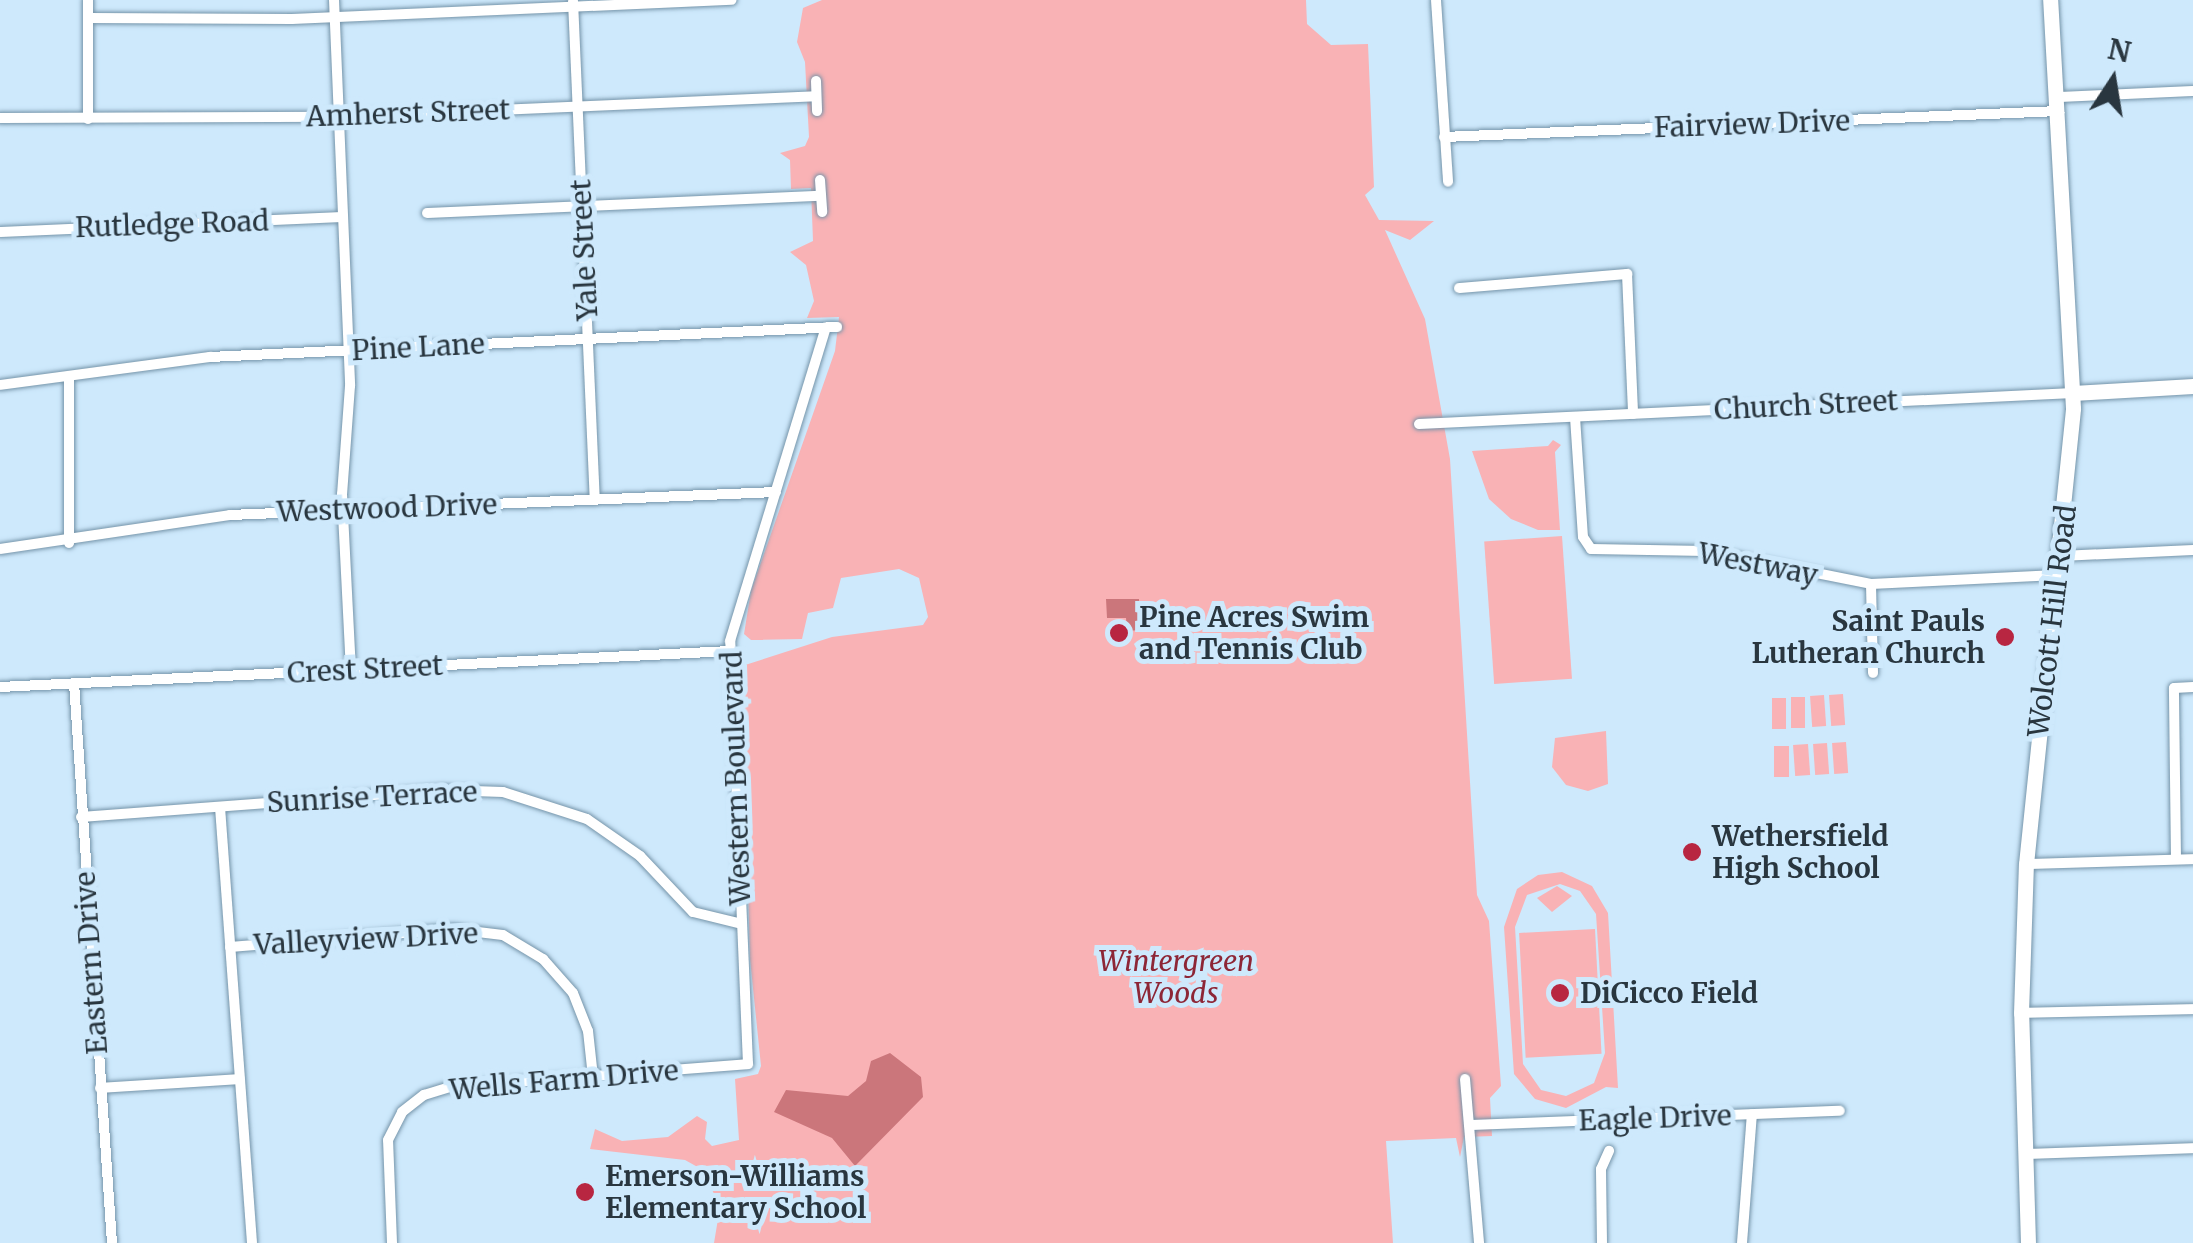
<!DOCTYPE html>
<style>
body{margin:0}
#map{position:relative;width:2193px;height:1243px;overflow:hidden;background:#cee9fc;font-family:Merriweather,serif}
div>[style]{position:absolute}
.green>*{inset:0;background:#f9b2b5;transform-origin:0 0}
.water>*{inset:0;background:#cb767b}
.roads{filter:drop-shadow(0 0 2px #7594a9) drop-shadow(0 0 2px #7594a9)}
.street>*{height:10px;margin:-5px;padding:0 5px;transform-origin:5px;border-radius:5px;background:#fff}
.secondary>*{height:15px;margin:-7.5px;padding:0 7.5px;transform-origin:7.5px;border-radius:7.5px;background:#fff}
.dots>*{width:28px;height:28px;translate:-50% -50%;box-sizing:border-box;border:5px solid #cee9fc;border-radius:50%}
span{translate:-50% -50%;white-space:nowrap;text-align:center;line-height:1.15;-webkit-text-stroke:10px #cee9fc;paint-order:stroke}
.street-label{font-size:28px;color:#29363f}
.poi-label{font-size:28px;color:#29363f;font-weight:700}
.left{translate:0 -50%;text-align:left}
.right{translate:-100% -50%;text-align:right}
.park-label{font-size:28px;color:#8d2636;font-style:italic}
.north{position:absolute;left:2063px;top:30px;width:100px;height:100px;-webkit-text-stroke:8px #cee9fc;paint-order:stroke;rotate:12deg;font-size:28px;font-weight:700;line-height:40px;text-align:center;color:#29363f}
.north::after{content:'';display:block;margin:auto;width:35px;height:45px;background:#29363f;clip-path:polygon(50% 0,100% 100%,50% 72%,0 100%)}
</style>
<div id="map">
<div class="green">
<i style="clip-path:polygon(822px 0,1306px 0,1307px 24px,1331px 45px,1368px 44px,1374px 187px,1365px 195px,1379px 220px,1434px 221px,1410px 240px,1385px 230px,1425px 319px,1450px 459px,1477px 895px,1489px 921px,1501px 1086px,1490px 1098px,1492px 1136px,1464px 1137px,1460px 1157px,1456px 1138px,1386px 1141px,1393px 1243px,714px 1243px,720px 1207px,703px 1170px,685px 1160px,590px 1149px,595px 1129px,622px 1141px,668px 1137px,697px 1116px,707px 1122px,705px 1139px,712px 1146px,739px 1140px,735px 1079px,758px 1074px,761px 1066px,750px 959px,742px 666px,832px 637px,923px 625px,928px 617px,919px 578px,899px 569px,841px 578px,833px 608px,808px 613px,802px 639px,751px 640px,744px 634px,751px 591px,835px 351px,839px 317px,807px 318px,814px 301px,806px 265px,790px 252px,813px 241px,811px 188px,791px 189px,790px 160px,780px 153px,805px 146px,809px 137px,805px 62px,797px 42px,803px 8px)"></i>
<i style="clip-path:polygon(1553px 440px,1561px 445px,1555px 452px,1560px 530px,1538px 530px,1511px 519px,1489px 499px,1472px 451px,1548px 446px)"></i>
<i style="left:1562px;top:536px;width:143px;height:78px;rotate:86deg"></i>
<i style="left:1843px;top:694px;width:31px;height:14px;rotate:86deg"></i>
<i style="left:1824px;top:695px;width:31px;height:14px;rotate:86deg"></i>
<i style="left:1791px;top:697px;width:14px;height:31px"></i>
<i style="left:1772px;top:698px;width:14px;height:31px"></i>
<i style="clip-path:polygon(1606px 731px,1608px 784px,1588px 791px,1566px 785px,1552px 767px,1555px 738px)"></i>
<i style="left:1846px;top:742px;width:31px;height:14px;rotate:86deg"></i>
<i style="left:1827px;top:743px;width:31px;height:14px;rotate:86deg"></i>
<i style="left:1808px;top:744px;width:31px;height:15px;rotate:86deg"></i>
<i style="left:1774px;top:746px;width:15px;height:31px"></i>
<i style="clip-path:polygon(evenodd,1562px 872px,1592px 886px,1608px 913px,1618px 1088px,1606px 1087px,1566px 1108px,1535px 1099px,1514px 1074px,1504px 927px,1517px 889px,1538px 875px,1562px 872px,1560px 884px,1580px 891px,1596px 914px,1605px 1053px,1594px 1083px,1566px 1096px,1541px 1090px,1523px 1064px,1515px 927px,1527px 895px,1560px 884px)"></i>
<i style="clip-path:polygon(1557px 886px,1572px 896px,1552px 912px,1537px 898px)"></i>
<i style="left:1595px;top:929px;width:125px;height:76px;rotate:87deg"></i>
</div>
<div class="water">
<i style="clip-path:polygon(1106px 599px,1139px 599px,1140px 630px,1127px 631px,1126px 618px,1107px 618px)"></i>
<i style="clip-path:polygon(890px 1053px,921px 1077px,923px 1097px,855px 1166px,832px 1138px,774px 1112px,786px 1090px,848px 1096px,866px 1081px,871px 1061px)"></i>
</div>
<div class="roads">
<div class="street">
<i style="left:88px;top:0;width:119px;rotate:90deg"></i>
<i style="left:334px;top:0;width:386px;rotate:87.6deg"></i>
<i style="left:350px;top:386px;width:108px;rotate:94.2deg"></i>
<i style="left:342px;top:494px;width:175px;rotate:87.1deg"></i>
<i style="left:1436px;top:0;width:182px;rotate:86.2deg"></i>
<i style="left:573px;top:1px;width:498px;rotate:87.5deg"></i>
<i style="left:88px;top:18px;width:204px;rotate:0.3deg"></i>
<i style="left:292px;top:19px;width:440px;rotate:-2.5deg"></i>
<i style="left:816px;top:81px;width:30px;rotate:88deg"></i>
<i style="left:2059px;top:97px;width:134px;rotate:-2.6deg"></i>
<i style="left:0;top:118px;width:339px;rotate:-0.2deg"></i>
<i style="left:339px;top:117px;width:477px;rotate:-2.5deg"></i>
<i style="left:1444px;top:137px;width:616px;rotate:-2.42deg"></i>
<i style="left:820px;top:180px;width:32px;rotate:86deg"></i>
<i style="left:427px;top:213px;width:394px;rotate:-2.5deg"></i>
<i style="left:0;top:232px;width:343px;rotate:-2.5deg"></i>
<i style="left:1459px;top:288px;width:169px;rotate:-4.8deg"></i>
<i style="left:1627px;top:274px;width:140px;rotate:87.5deg"></i>
<i style="left:69px;top:380px;width:163px;rotate:90deg"></i>
<i style="left:0;top:385px;width:212px;rotate:-7.6deg"></i>
<i style="left:210px;top:357px;width:628px;rotate:-2.74deg"></i>
<i style="left:1575px;top:417px;width:120px;rotate:86.2deg"></i>
<i style="left:1583px;top:537px;width:14px;rotate:56deg"></i>
<i style="left:1591px;top:549px;width:115px;rotate:1deg"></i>
<i style="left:1706px;top:551px;width:168px;rotate:11.3deg"></i>
<i style="left:1871px;top:584px;width:186px;rotate:-2.8deg"></i>
<i style="left:1419px;top:424px;width:655px;rotate:-2.71deg"></i>
<i style="left:0;top:549px;width:232px;rotate:-8.4deg"></i>
<i style="left:230px;top:515px;width:546px;rotate:-2.41deg"></i>
<i style="left:2061px;top:556px;width:132px;rotate:-2.6deg"></i>
<i style="left:1871px;top:584px;width:89px;rotate:88.7deg"></i>
<i style="left:74px;top:683px;width:561px;rotate:86.12deg"></i>
<i style="left:0;top:687px;width:731px;rotate:-2.82deg"></i>
<i style="left:220px;top:807px;width:437px;rotate:85.8deg"></i>
<i style="left:81px;top:817px;width:364px;rotate:-4.3deg"></i>
<i style="left:444px;top:790px;width:59px;rotate:1.9deg"></i>
<i style="left:503px;top:792px;width:88px;rotate:17.8deg"></i>
<i style="left:587px;top:819px;width:65px;rotate:34.9deg"></i>
<i style="left:640px;top:856px;width:77px;rotate:46.6deg"></i>
<i style="left:693px;top:912px;width:50px;rotate:13.8deg"></i>
<i style="left:2176px;top:859px;width:171px;rotate:-90.7deg"></i>
<i style="left:2174px;top:688px;width:19px;rotate:-3deg"></i>
<i style="left:2026px;top:864px;width:167px;rotate:-1.7deg"></i>
<i style="left:230px;top:947px;width:224px;rotate:-4.6deg"></i>
<i style="left:453px;top:929px;width:50px;rotate:6.8deg"></i>
<i style="left:503px;top:935px;width:47px;rotate:31deg"></i>
<i style="left:543px;top:959px;width:45px;rotate:48.6deg"></i>
<i style="left:573px;top:993px;width:41px;rotate:68.5deg"></i>
<i style="left:588px;top:1031px;width:46px;rotate:83.8deg"></i>
<i style="left:2021px;top:1013px;width:172px;rotate:-1.3deg"></i>
<i style="left:1465px;top:1079px;width:165px;rotate:85.1deg"></i>
<i style="left:100px;top:1088px;width:140px;rotate:-3.7deg"></i>
<i style="left:1470px;top:1125px;width:370px;rotate:-2.2deg"></i>
<i style="left:2025px;top:1154px;width:168px;rotate:-2deg"></i>
<i style="left:392px;top:1243px;width:103px;rotate:-92.2deg"></i>
<i style="left:388px;top:1140px;width:31px;rotate:-63deg"></i>
<i style="left:402px;top:1112px;width:28px;rotate:-38deg"></i>
<i style="left:424px;top:1095px;width:28px;rotate:-17deg"></i>
<i style="left:451px;top:1087px;width:298px;rotate:-4.4deg"></i>
<i style="left:748px;top:1064px;width:423px;rotate:-92.4deg"></i>
<i style="left:730px;top:641px;width:328px;rotate:-73deg"></i>
<i style="left:1602px;top:1243px;width:74px;rotate:-90.8deg"></i>
<i style="left:1601px;top:1169px;width:20px;rotate:-66deg"></i>
<i style="left:1742px;top:1243px;width:129px;rotate:-85.6deg"></i>
</div>
<div class="secondary">
<i style="left:2073px;top:393px;width:120px;rotate:-3.3deg"></i>
<i style="left:2028px;top:1243px;width:230px;rotate:-91.7deg"></i>
<i style="left:2021px;top:1013px;width:149px;rotate:-88.1deg"></i>
<i style="left:2026px;top:864px;width:458px;rotate:-84.1deg"></i>
<i style="left:2073px;top:408px;width:409px;rotate:-93.2deg"></i>
</div>
</div>
<div class="dots">
<i style="left:1119px;top:633px;background:#b82641"></i>
<i style="left:2005px;top:637px;background:#b82641"></i>
<i style="left:1692px;top:852px;background:#b82641"></i>
<i style="left:1560px;top:993px;background:#b82641"></i>
<i style="left:585px;top:1192px;background:#b82641"></i>
</div>
<div class="street-label">
<span style="left:408px;top:113px;rotate:-2deg">Amherst Street</span>
<span style="left:1752px;top:124px;rotate:-2deg">Fairview Drive</span>
<span style="left:172px;top:224px;rotate:-2deg">Rutledge Road</span>
<span style="left:584px;top:250px;rotate:-93deg">Yale Street</span>
<span style="left:418px;top:347px;rotate:-3deg">Pine Lane</span>
<span style="left:1806px;top:405px;rotate:-3deg">Church Street</span>
<span style="left:387px;top:508px;rotate:-2deg">Westwood Drive</span>
<span style="left:1758px;top:564px;rotate:11deg">Westway</span>
<span style="left:2052px;top:621px;rotate:-83deg">Wolcott Hill Road</span>
<span style="left:365px;top:669px;rotate:-3deg">Crest Street</span>
<span style="left:736px;top:778px;rotate:-92deg">Western Boulevard</span>
<span style="left:372px;top:797px;rotate:-3deg">Sunrise Terrace</span>
<span style="left:366px;top:939px;rotate:-3deg">Valleyview Drive</span>
<span style="left:91px;top:963px;rotate:-94deg">Eastern Drive</span>
<span style="left:564px;top:1080px;rotate:-5deg">Wells Farm Drive</span>
<span style="left:1655px;top:1118px;rotate:-2deg">Eagle Drive</span>
</div>
<div class="poi-label">
<span class="left" style="left:1139px;top:633px">Pine Acres Swim<br>and Tennis Club</span>
<span class="right" style="left:1985px;top:637px">Saint Pauls<br>Lutheran Church</span>
<span class="left" style="left:1712px;top:852px">Wethersfield<br>High School</span>
<span class="left" style="left:1580px;top:993px">DiCicco Field</span>
<span class="left" style="left:605px;top:1192px">Emerson-Williams<br>Elementary School</span>
</div>
<div class="park-label">
<span style="left:1176px;top:977px">Wintergreen<br>Woods</span>
</div>
<div class="north">N</div>
</div>
